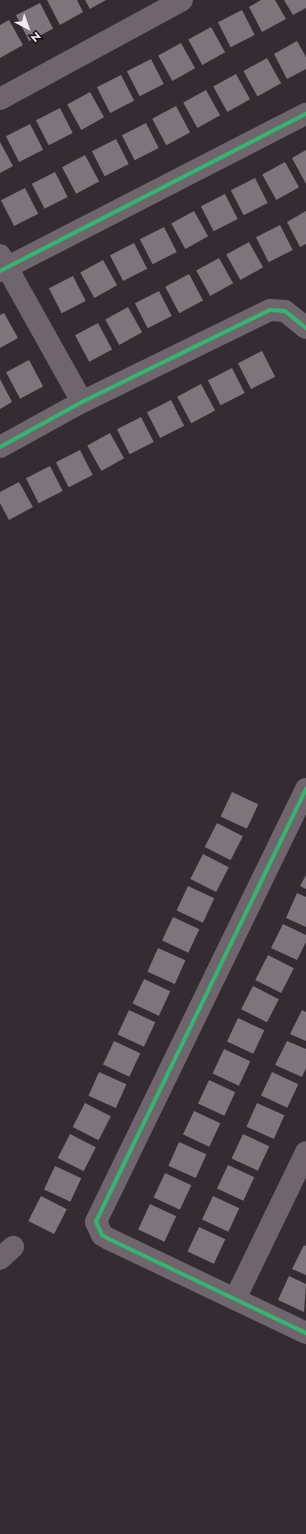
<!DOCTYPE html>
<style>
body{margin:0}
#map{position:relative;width:306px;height:1534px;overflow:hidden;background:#342c31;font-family:Jost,sans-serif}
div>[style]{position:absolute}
.building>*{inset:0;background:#7c7579;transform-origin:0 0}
.street>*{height:22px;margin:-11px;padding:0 11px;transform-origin:11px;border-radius:11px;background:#70656c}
.cycleway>*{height:4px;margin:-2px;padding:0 2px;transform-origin:2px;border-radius:2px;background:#33b770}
span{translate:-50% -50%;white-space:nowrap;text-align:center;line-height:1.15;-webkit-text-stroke:4px #1a1418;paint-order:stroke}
.north{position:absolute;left:8px;top:8px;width:40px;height:40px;-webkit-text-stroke:3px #1a1418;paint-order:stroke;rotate:139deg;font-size:11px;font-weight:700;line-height:16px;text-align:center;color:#f2e8ee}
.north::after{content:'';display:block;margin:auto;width:14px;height:18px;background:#f2e8ee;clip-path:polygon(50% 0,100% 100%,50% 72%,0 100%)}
</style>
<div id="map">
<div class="building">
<i style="clip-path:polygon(47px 0,77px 0,83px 12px,60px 25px)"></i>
<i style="clip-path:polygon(85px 0,106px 0,90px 9px)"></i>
<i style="clip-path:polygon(261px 0,275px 0,286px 19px,262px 32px,249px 7px)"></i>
<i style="clip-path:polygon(284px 0,306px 0,306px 8px,293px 15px)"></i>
<i style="left:40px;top:3px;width:29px;height:27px;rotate:63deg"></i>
<i style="left:242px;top:10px;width:28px;height:27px;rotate:63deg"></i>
<i style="clip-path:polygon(9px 20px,23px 45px,0 58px,0 25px)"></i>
<i style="left:211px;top:27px;width:29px;height:26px;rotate:61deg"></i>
<i style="clip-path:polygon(297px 41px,306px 57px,306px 69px,287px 79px,274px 54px)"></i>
<i style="left:181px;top:43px;width:29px;height:26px;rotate:61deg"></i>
<i style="left:267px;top:58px;width:29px;height:27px;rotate:61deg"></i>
<i style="left:151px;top:59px;width:28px;height:27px;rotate:63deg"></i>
<i style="left:236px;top:74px;width:29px;height:26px;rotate:61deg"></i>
<i style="left:121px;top:75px;width:29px;height:27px;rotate:63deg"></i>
<i style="left:206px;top:90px;width:29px;height:26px;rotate:61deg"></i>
<i style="left:90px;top:92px;width:29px;height:26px;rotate:61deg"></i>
<i style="left:176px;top:106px;width:30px;height:27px;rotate:62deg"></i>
<i style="left:60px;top:108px;width:28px;height:27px;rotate:63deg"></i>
<i style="left:146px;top:123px;width:28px;height:27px;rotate:63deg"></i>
<i style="left:30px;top:124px;width:29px;height:27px;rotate:63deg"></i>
<i style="left:116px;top:139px;width:28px;height:27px;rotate:63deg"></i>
<i style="clip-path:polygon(0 142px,13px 166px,0 173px)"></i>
<i style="clip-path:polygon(306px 150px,306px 184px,292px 158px)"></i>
<i style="left:85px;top:155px;width:30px;height:26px;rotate:62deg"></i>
<i style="left:285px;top:162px;width:29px;height:26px;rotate:61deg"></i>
<i style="left:55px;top:172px;width:28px;height:26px;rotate:63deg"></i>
<i style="left:255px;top:178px;width:28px;height:27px;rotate:63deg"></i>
<i style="left:25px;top:188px;width:29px;height:27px;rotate:63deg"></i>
<i style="left:225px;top:194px;width:28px;height:27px;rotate:63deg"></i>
<i style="left:194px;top:211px;width:29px;height:26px;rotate:61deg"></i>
<i style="clip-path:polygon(306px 211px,306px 244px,300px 247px,287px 222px)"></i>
<i style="left:280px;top:225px;width:28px;height:27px;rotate:63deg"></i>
<i style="left:164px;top:227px;width:28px;height:27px;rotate:63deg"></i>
<i style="left:249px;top:242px;width:29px;height:26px;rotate:61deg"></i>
<i style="left:134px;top:243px;width:29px;height:27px;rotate:63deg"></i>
<i style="left:219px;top:258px;width:29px;height:26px;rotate:61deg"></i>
<i style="left:103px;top:260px;width:29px;height:26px;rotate:61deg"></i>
<i style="left:189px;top:274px;width:30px;height:27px;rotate:62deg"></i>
<i style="left:73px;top:276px;width:28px;height:27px;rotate:63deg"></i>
<i style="left:159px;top:291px;width:28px;height:27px;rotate:63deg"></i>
<i style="left:128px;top:307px;width:29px;height:26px;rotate:61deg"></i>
<i style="clip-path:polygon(4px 313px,18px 338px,0 348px,0 315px)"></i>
<i style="left:98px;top:323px;width:30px;height:26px;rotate:62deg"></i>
<i style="left:262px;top:351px;width:29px;height:27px;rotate:63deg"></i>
<i style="left:29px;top:360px;width:30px;height:26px;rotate:62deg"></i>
<i style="left:232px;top:368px;width:28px;height:27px;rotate:63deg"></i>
<i style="clip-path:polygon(0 379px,12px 402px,0 409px)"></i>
<i style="left:201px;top:384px;width:30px;height:27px;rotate:62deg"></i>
<i style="left:171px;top:400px;width:29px;height:27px;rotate:63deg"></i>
<i style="left:141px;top:417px;width:28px;height:27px;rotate:63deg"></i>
<i style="left:110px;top:433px;width:29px;height:26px;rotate:61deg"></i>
<i style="left:80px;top:450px;width:28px;height:27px;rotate:63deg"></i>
<i style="left:50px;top:466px;width:28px;height:27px;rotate:63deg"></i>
<i style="clip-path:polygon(19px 482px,33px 507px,9px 520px,0 503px,0 492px)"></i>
<i style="left:232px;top:792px;width:29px;height:27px;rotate:25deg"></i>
<i style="left:217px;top:823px;width:29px;height:27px;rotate:27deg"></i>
<i style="left:203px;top:854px;width:29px;height:28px;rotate:27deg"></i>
<i style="clip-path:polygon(306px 875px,306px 889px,300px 886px)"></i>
<i style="left:188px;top:886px;width:29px;height:27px;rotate:25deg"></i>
<i style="clip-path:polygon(297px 893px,306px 897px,306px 927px,286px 918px)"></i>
<i style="left:173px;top:917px;width:29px;height:26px;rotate:25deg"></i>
<i style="clip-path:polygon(283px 924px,306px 935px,306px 942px,297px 960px,271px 948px)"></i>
<i style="left:158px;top:948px;width:30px;height:26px;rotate:24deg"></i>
<i style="left:268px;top:955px;width:29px;height:28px;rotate:27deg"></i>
<i style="left:144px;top:979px;width:29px;height:27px;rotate:25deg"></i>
<i style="left:253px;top:986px;width:29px;height:26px;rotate:27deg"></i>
<i style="left:129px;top:1010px;width:29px;height:27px;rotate:25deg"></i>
<i style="clip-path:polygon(302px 1010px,306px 1012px,306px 1041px,290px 1034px)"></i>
<i style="left:238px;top:1018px;width:29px;height:26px;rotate:25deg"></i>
<i style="left:114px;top:1041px;width:29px;height:26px;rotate:25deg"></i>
<i style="clip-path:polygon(287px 1041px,306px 1049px,306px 1068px,302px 1077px,275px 1065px)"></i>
<i style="left:224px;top:1049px;width:29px;height:27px;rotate:25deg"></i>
<i style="left:99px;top:1072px;width:30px;height:26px;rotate:24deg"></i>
<i style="left:272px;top:1072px;width:29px;height:26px;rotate:25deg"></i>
<i style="left:209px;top:1080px;width:29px;height:26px;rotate:25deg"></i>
<i style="left:85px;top:1103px;width:29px;height:27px;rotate:27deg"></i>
<i style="left:257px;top:1103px;width:30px;height:26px;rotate:24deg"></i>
<i style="left:194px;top:1111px;width:29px;height:26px;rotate:25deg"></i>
<i style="left:70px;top:1134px;width:29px;height:27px;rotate:27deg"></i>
<i style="left:243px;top:1134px;width:29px;height:27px;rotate:25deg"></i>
<i style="left:179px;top:1142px;width:30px;height:26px;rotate:24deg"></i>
<i style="left:228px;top:1165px;width:29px;height:26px;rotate:25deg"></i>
<i style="left:55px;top:1166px;width:29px;height:26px;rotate:25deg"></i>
<i style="left:165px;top:1173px;width:29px;height:27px;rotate:25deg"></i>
<i style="left:41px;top:1196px;width:29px;height:28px;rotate:27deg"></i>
<i style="left:213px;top:1196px;width:29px;height:26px;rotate:25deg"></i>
<i style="left:150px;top:1204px;width:29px;height:28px;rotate:25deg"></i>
<i style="left:199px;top:1227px;width:29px;height:27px;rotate:25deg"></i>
<i style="clip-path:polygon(304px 1245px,306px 1246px,306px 1275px,292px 1269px)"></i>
<i style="clip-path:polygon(289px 1276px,306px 1284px,304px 1312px,278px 1300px)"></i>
</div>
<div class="street">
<i style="left:0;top:99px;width:207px;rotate:-28.5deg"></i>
<i style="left:0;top:255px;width:168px;rotate:60.8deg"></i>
<i style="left:0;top:271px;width:344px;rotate:-27.2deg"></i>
<i style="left:0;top:447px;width:94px;rotate:-28.8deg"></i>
<i style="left:82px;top:402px;width:209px;rotate:-26.1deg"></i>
<i style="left:270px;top:310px;width:15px;rotate:4deg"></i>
<i style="left:285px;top:311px;width:27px;rotate:39deg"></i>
<i style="left:306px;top:789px;width:481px;rotate:115.9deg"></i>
<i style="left:96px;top:1222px;width:14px;rotate:65deg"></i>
<i style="left:102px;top:1235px;width:8px;rotate:30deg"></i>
<i style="left:109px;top:1239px;width:218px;rotate:25.5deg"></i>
<i style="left:0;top:1259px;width:18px;rotate:-43deg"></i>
<i style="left:235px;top:1299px;width:163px;rotate:-64.2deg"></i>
</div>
<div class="cycleway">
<i style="left:0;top:271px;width:344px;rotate:-27.2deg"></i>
<i style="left:0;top:447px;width:94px;rotate:-28.8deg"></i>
<i style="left:82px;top:402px;width:209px;rotate:-26.1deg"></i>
<i style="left:270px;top:310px;width:15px;rotate:4deg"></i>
<i style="left:285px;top:311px;width:27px;rotate:39deg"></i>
<i style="left:306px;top:789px;width:481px;rotate:115.9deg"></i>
<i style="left:96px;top:1222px;width:14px;rotate:65deg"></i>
<i style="left:102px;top:1235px;width:8px;rotate:30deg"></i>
<i style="left:109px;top:1239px;width:218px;rotate:25.5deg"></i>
</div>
<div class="north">N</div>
</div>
